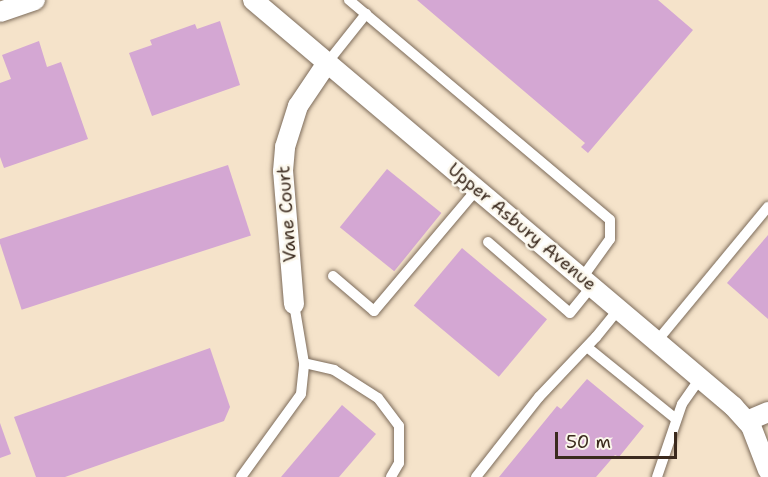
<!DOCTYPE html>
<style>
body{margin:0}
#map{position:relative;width:768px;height:477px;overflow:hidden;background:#f5e3ca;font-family:"Shantell Sans",sans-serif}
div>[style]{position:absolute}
.building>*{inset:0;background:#d4a7d3;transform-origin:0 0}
.roads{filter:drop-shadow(0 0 2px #7c6b5a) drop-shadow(0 0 2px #7c6b5a)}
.service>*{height:10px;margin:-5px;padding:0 5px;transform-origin:5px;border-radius:5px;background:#fff}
.minor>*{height:20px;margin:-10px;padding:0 10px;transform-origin:10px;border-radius:10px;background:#fff}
span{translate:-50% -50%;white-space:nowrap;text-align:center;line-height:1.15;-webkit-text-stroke:5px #fbf7ec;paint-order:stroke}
.street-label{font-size:18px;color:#3b2a1e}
.scale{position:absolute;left:555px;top:432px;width:122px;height:27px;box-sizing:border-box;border:3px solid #3b2a1e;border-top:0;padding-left:8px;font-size:18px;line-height:21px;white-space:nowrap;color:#3b2a1e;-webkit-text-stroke:4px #fbf7ec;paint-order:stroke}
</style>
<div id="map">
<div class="building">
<i style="clip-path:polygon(417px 0,658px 0,693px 30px,588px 153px,581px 147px,585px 143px)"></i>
<i style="clip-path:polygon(220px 21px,240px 85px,152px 116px,129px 53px,152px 45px,150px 40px,195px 24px,197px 29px)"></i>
<i style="clip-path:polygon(39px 41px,47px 67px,61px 62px,88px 139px,4px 168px,0 157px,0 83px,11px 79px,2px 55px)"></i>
<i style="left:228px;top:165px;width:74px;height:241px;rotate:72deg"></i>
<i style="left:387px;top:169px;width:70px;height:75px;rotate:39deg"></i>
<i style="clip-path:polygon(768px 235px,768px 319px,727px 283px)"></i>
<i style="left:462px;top:248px;width:111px;height:75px;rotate:40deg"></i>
<i style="clip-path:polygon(210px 348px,230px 407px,224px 421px,65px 477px,36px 477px,14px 417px)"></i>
<i style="clip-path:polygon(587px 379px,644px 426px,619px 457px,615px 455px,596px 477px,499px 477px,557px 406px,561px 409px)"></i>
<i style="clip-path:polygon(342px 405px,376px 434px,339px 477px,281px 477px)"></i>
<i style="clip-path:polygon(0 423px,11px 454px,0 458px)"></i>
</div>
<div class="roads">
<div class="service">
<i style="left:349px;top:0;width:341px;rotate:40.1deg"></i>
<i style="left:610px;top:220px;width:19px;rotate:90deg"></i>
<i style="left:610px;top:239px;width:48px;rotate:125.7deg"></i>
<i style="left:327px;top:63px;width:63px;rotate:-51.5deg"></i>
<i style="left:488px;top:242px;width:108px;rotate:40.9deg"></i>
<i style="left:570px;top:313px;width:35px;rotate:-51deg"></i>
<i style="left:333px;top:276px;width:54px;rotate:40.5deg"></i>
<i style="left:374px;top:311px;width:160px;rotate:-49.8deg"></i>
<i style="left:657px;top:341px;width:174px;rotate:-50.4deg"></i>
<i style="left:587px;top:347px;width:114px;rotate:39deg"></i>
<i style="left:304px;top:363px;width:31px;rotate:13deg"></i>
<i style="left:334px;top:370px;width:52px;rotate:32.5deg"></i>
<i style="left:378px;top:398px;width:35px;rotate:53deg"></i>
<i style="left:399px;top:426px;width:37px;rotate:90deg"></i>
<i style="left:399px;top:463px;width:16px;rotate:120deg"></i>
<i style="left:241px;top:477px;width:102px;rotate:-54.1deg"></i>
<i style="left:301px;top:394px;width:31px;rotate:-84deg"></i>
<i style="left:304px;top:363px;width:60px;rotate:-99.6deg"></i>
<i style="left:476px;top:477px;width:102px;rotate:-51.8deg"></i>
<i style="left:539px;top:397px;width:83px;rotate:-46.5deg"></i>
<i style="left:596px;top:337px;width:36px;rotate:-51deg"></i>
<i style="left:657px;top:477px;width:77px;rotate:-71.1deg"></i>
<i style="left:682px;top:404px;width:32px;rotate:-55deg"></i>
</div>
<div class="minor">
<i style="left:253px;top:0;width:629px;rotate:40.23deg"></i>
<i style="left:733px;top:406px;width:27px;rotate:48deg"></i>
<i style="left:751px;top:426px;width:47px;rotate:68.9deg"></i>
<i style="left:0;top:12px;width:37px;rotate:-19deg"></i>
<i style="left:294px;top:304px;width:133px;rotate:-94.7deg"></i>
<i style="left:283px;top:171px;width:24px;rotate:-85deg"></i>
<i style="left:285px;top:147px;width:43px;rotate:-72.4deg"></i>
<i style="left:298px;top:106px;width:52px;rotate:-56deg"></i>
<i style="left:747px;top:421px;width:23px;rotate:-23deg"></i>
</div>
</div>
<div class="street-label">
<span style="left:287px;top:214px;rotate:-94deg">Vane Court</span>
<span style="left:522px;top:227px;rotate:40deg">Upper Asbury Avenue</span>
</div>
<div class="scale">50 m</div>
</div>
